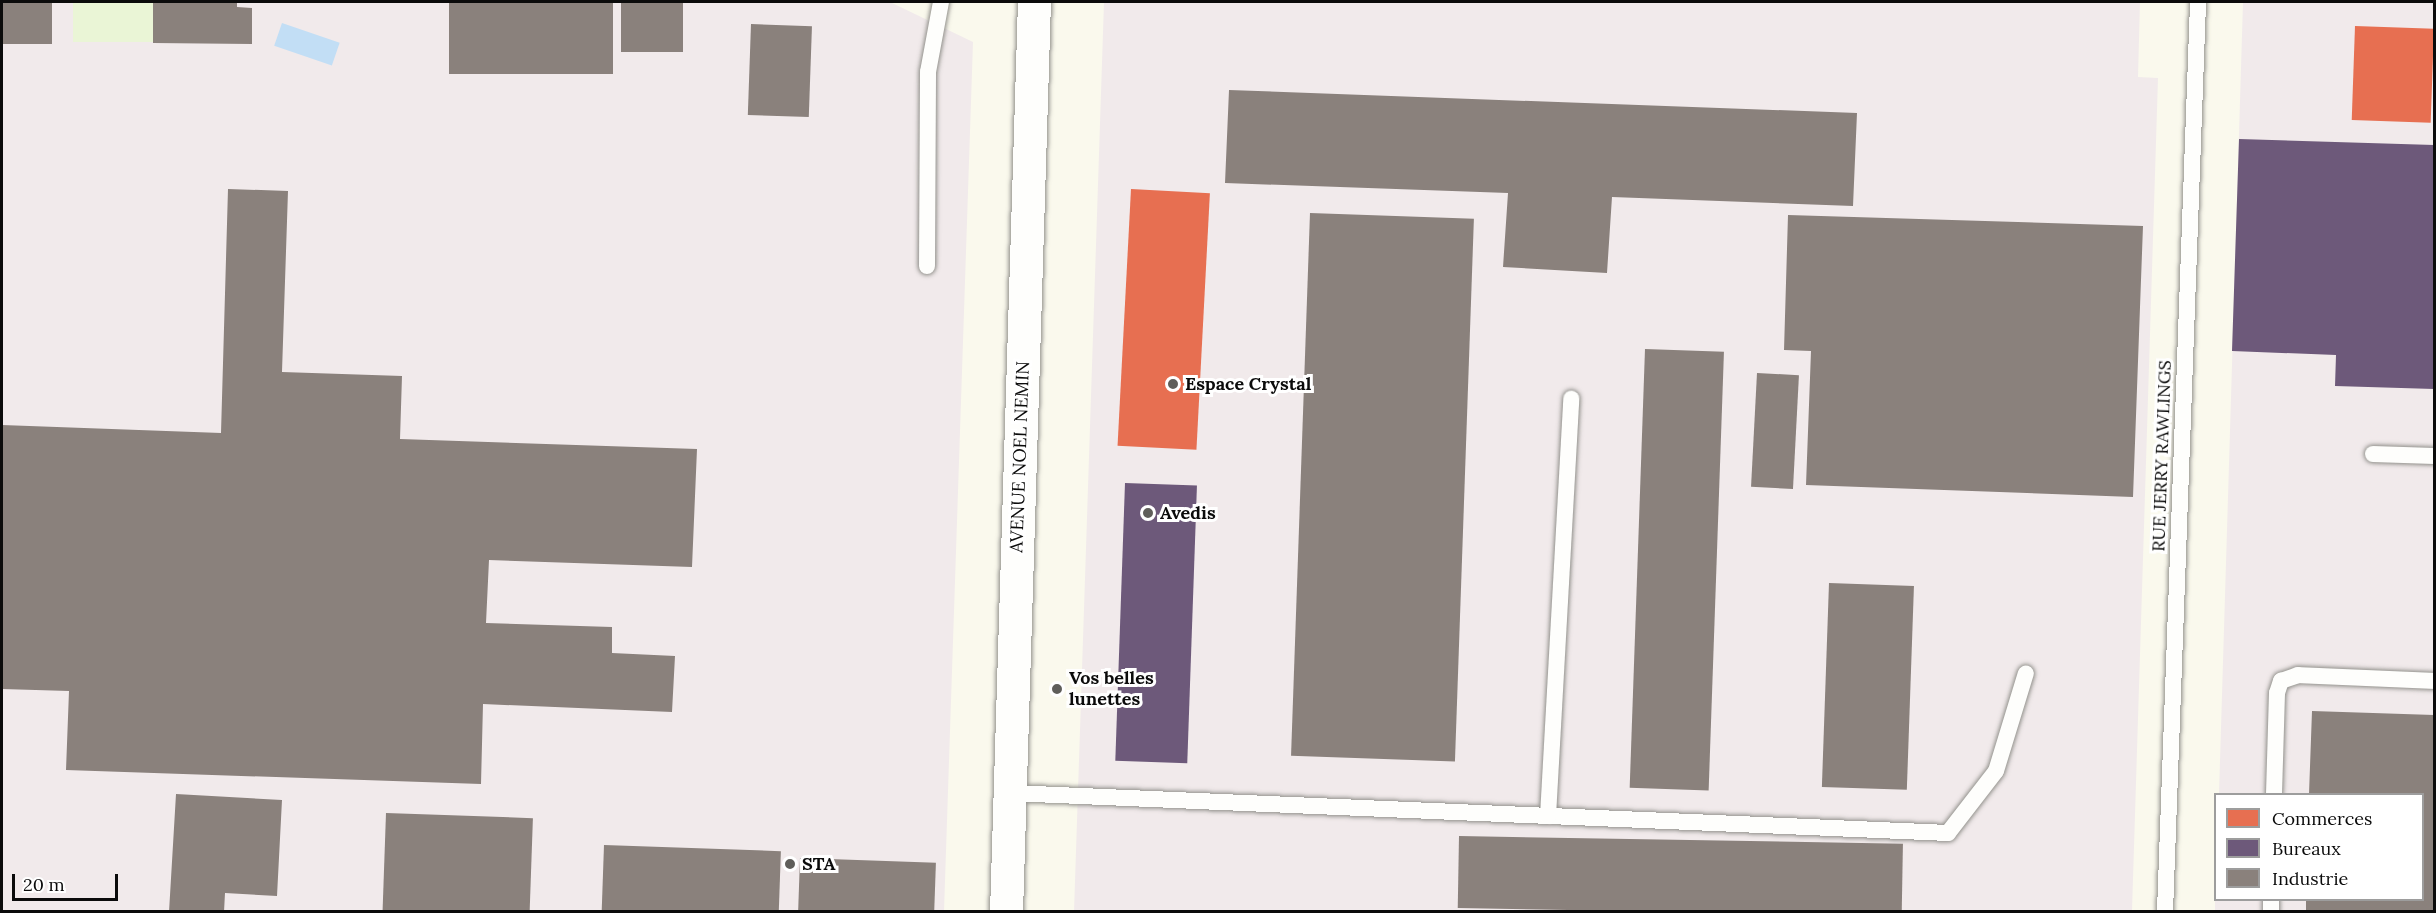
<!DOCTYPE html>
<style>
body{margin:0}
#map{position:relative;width:2436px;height:913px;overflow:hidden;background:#faf9ed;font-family:Lora,serif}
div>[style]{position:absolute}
.industrial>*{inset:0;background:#f1eaeb}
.pitch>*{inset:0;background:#eaf5d6;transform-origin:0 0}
.water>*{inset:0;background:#c2def5;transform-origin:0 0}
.shops>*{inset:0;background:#e76f51;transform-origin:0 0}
.offices>*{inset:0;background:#6d597a;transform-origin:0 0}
.industry>*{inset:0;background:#8a817c;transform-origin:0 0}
.roads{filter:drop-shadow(0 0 2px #93928d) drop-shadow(0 0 2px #93928d)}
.service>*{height:16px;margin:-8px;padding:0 8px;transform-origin:8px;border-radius:8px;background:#fefefc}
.tertiary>*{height:33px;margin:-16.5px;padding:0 16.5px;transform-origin:16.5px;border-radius:16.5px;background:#fefefc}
.dots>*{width:16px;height:16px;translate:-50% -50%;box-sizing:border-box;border:3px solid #fff;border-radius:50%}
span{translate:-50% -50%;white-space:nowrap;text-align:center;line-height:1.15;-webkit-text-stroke:6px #fff;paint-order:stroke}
.poi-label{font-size:18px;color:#0b0b0b;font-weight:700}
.left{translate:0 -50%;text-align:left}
.street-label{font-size:18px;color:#0b0b0b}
.frame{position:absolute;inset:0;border:3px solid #0b0b0b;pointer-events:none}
.legend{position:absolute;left:2214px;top:793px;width:210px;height:108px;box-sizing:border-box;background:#fff;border:2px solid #9d9d9d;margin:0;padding:8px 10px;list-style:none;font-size:18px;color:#0b0b0b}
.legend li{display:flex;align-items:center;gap:12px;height:30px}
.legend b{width:30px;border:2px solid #9d9d9d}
.scale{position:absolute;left:12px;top:874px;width:106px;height:27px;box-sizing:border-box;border:3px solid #0b0b0b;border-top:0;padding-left:8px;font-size:18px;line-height:21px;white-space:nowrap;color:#0b0b0b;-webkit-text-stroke:4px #fff;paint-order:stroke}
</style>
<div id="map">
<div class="industrial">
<i style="clip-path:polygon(2px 2px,890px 2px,973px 42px,944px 911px,2px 912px)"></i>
<i style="clip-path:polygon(1104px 2px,2140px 2px,2138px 77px,2158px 78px,2132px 911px,1074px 912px)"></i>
<i style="clip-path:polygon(2243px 2px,2434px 2px,2434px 911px,2215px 912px,2215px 898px,2422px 900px,2422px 794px,2219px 794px)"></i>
</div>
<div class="pitch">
<i style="left:73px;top:2px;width:80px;height:40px"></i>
</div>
<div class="water">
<i style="left:282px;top:23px;width:61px;height:24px;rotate:19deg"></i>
</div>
<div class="shops">
<i style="left:2355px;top:26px;width:79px;height:94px;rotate:2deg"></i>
<i style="left:1131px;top:189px;width:79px;height:257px;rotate:3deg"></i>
</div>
<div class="offices">
<i style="clip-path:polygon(2239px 139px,2434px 145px,2434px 389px,2335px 386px,2336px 355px,2232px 351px)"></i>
<i style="left:1125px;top:483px;width:72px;height:278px;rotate:2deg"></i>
</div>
<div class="industry">
<i style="left:2px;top:2px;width:50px;height:42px"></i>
<i style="clip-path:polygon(153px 2px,237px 2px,237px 7px,252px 8px,252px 44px,153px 43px)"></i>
<i style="left:449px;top:2px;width:164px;height:72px"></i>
<i style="left:621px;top:2px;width:62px;height:50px"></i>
<i style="left:751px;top:24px;width:61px;height:91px;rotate:2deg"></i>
<i style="clip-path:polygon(1229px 90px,1857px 113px,1853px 206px,1612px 197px,1607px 273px,1503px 267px,1508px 193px,1225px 183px)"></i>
<i style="clip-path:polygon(228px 189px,288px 191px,282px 372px,402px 376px,400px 439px,697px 449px,692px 567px,489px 560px,486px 623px,612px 627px,612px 653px,675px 656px,672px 712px,483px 704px,481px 784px,66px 770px,69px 691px,2px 689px,2px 425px,221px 433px)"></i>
<i style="left:1310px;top:213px;width:164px;height:543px;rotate:2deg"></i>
<i style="clip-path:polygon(1788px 215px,2143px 226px,2133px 497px,1806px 485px,1811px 351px,1784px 350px)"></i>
<i style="left:1645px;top:349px;width:79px;height:439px;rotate:2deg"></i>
<i style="left:1757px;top:373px;width:42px;height:114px;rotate:3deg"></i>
<i style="left:1829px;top:583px;width:85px;height:204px;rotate:2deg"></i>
<i style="clip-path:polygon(2312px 711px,2434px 715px,2434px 912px,2306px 912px,2306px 900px,2422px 900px,2422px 794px,2309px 794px)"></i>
<i style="clip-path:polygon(176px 794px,282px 800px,277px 896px,225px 893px,224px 912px,169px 912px)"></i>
<i style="left:386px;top:813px;width:147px;height:99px;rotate:2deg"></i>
<i style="left:1459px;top:836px;width:444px;height:72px;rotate:1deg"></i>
<i style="left:604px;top:845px;width:177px;height:67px;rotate:2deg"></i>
<i style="left:800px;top:858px;width:136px;height:54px;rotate:2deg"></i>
</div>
<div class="roads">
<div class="service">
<i style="left:927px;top:266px;width:194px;rotate:-89.7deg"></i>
<i style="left:928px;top:72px;width:71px;rotate:-79.5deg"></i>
<i style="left:2373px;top:454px;width:61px;rotate:1.9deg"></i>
<i style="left:1010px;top:793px;width:939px;rotate:2.44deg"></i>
<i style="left:1948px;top:833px;width:78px;rotate:-52.3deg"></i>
<i style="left:1996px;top:771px;width:102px;rotate:-73deg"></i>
<i style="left:2274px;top:794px;width:101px;rotate:-88.3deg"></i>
<i style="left:2277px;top:693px;width:13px;rotate:-72deg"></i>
<i style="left:2281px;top:681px;width:18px;rotate:-19deg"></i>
<i style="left:2298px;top:675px;width:136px;rotate:2.5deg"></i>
<i style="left:1548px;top:816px;width:418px;rotate:-86.8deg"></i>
<i style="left:2165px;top:912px;width:911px;rotate:-87.92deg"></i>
<i style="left:2271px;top:912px;width:12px;rotate:-90deg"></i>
</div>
<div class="tertiary">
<i style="left:1006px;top:912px;width:910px;rotate:-88.24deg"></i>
</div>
</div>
<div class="dots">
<i style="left:1173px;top:384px;background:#5f5e5a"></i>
<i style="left:1148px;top:513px;background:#5f5e5a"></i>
<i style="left:1057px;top:689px;background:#5f5e5a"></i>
<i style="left:790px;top:864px;background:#5f5e5a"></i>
</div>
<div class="poi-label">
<span class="left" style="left:1185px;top:384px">Espace Crystal</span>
<span class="left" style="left:1160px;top:513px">Avedis</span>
<span class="left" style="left:1069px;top:689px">Vos belles<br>lunettes</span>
<span class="left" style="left:802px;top:864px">STA</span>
</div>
<div class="street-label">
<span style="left:2162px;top:456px;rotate:-88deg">RUE JERRY RAWLINGS</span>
<span style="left:1020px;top:457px;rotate:-88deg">AVENUE NOEL NEMIN</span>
</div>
<div class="frame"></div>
<ul class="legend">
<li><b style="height:16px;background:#e76f51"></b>Commerces</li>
<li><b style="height:16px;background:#6d597a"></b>Bureaux</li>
<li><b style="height:16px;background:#8a817c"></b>Industrie</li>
</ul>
<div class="scale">20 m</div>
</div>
